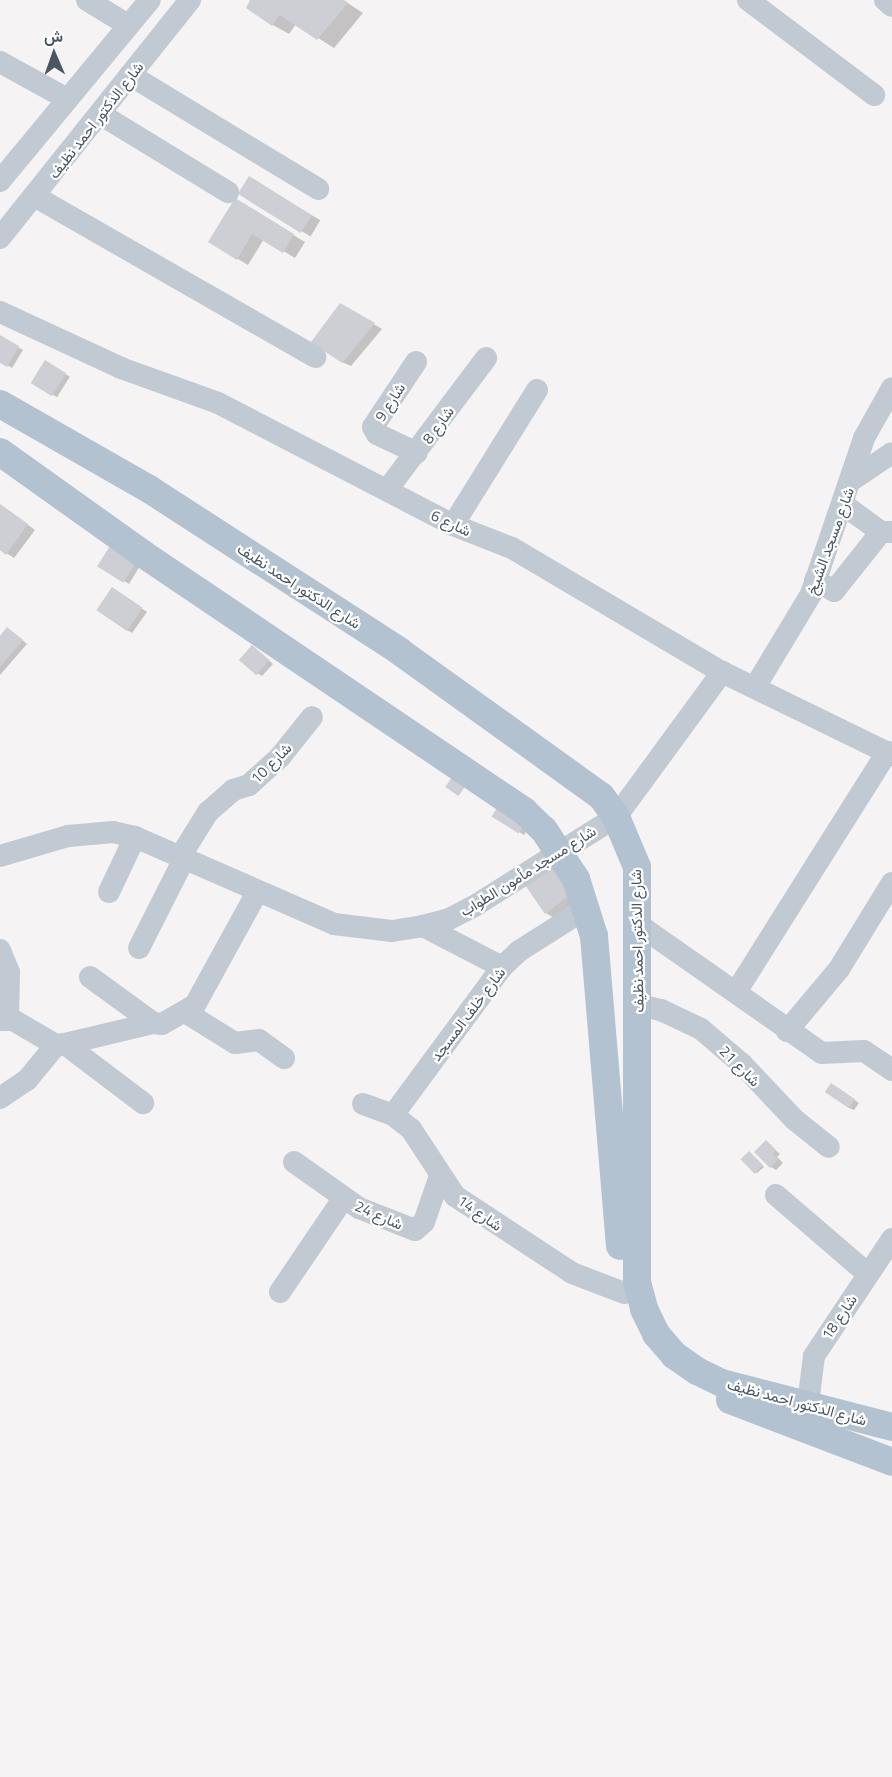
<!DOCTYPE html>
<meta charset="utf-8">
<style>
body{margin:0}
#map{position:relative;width:892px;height:1777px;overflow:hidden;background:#f5f3f3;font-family:"Titillium Web",Vazirmatn,sans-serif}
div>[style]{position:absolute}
.shadow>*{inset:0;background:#0003;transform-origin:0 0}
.building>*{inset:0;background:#cdcfd5;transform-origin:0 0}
.minor>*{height:22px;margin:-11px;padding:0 11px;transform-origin:11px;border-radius:11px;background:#c1cad2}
.major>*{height:28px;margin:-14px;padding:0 14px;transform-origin:14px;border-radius:14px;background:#b3c2d1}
span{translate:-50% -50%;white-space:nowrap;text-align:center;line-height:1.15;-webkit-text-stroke:4.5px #fff;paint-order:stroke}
.street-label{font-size:15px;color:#4a5661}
.north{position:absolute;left:24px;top:24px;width:60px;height:60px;-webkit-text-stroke:4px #fff;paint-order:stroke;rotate:358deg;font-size:16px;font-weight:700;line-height:24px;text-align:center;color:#4a5661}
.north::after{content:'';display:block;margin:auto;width:21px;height:27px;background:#4a5661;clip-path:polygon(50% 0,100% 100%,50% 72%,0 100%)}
</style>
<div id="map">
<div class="shadow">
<i style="clip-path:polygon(252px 0,343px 0,363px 13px,334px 48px,296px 24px,289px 34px,273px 25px,248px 8px)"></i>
<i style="left:250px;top:178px;width:82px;height:19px;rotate:31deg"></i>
<i style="clip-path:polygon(235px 200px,305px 242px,295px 258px,264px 239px,248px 265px,210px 242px)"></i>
<i style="clip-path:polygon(340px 304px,382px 329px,351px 366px,342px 362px)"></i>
<i style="clip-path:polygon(0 337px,23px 350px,12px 368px,0 361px)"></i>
<i style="left:46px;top:362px;width:28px;height:24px;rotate:32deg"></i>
<i style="clip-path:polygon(8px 510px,35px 530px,14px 558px,0 549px)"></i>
<i style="clip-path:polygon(143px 561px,129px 584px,100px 566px)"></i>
<i style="clip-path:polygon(117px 592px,147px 612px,132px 633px,127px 630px)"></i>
<i style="clip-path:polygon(13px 632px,27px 644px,0 675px,0 638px)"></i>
<i style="clip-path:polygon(257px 650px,273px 664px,262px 676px,257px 673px)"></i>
<i style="clip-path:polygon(494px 816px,531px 824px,524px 835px)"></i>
<i style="clip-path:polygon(525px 883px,583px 896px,554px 918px,546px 913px)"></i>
<i style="clip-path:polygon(837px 1087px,859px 1103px,854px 1110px,849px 1108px)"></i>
<i style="clip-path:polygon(766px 1142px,780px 1154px,777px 1157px,783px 1163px,776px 1170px,771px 1167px)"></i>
<i style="clip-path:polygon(751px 1154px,764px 1167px,757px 1173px,755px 1172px)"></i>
</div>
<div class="building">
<i style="clip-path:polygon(250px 0,344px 0,348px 3px,317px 40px,280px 15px,272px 26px,246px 8px)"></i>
<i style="left:249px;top:176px;width:74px;height:21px;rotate:32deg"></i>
<i style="clip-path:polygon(235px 198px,294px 234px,283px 253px,252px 234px,237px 260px,208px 242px)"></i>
<i style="clip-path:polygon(340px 303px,375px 323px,342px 363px,311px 342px)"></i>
<i style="clip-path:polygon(0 335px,19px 346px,7px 367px,0 363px)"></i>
<i style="left:45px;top:360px;width:25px;height:27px;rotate:32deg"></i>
<i style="clip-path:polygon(0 504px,28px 524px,6px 555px,0 550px)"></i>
<i style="left:113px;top:541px;width:31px;height:30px;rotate:32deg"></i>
<i style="left:112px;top:587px;width:37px;height:28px;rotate:34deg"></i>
<i style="clip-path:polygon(7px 627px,23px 640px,0 667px,0 636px)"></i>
<i style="left:252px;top:645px;width:23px;height:20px;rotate:41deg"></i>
<i style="left:455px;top:773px;width:16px;height:17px;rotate:35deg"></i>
<i style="left:500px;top:803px;width:32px;height:16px;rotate:32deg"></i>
<i style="clip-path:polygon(557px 861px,575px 891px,545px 914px,523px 882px)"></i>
<i style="left:831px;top:1083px;width:29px;height:11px;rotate:34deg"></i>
<i style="clip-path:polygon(766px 1140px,776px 1150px,773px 1154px,778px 1159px,770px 1168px,754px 1152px)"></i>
<i style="left:749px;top:1151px;width:20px;height:12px;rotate:45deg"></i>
</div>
<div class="minor">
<i style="left:87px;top:0;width:48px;rotate:31.4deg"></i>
<i style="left:748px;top:0;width:158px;rotate:37deg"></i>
<i style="left:885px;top:0;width:9px;rotate:41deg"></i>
<i style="left:0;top:62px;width:77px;rotate:28.9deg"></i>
<i style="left:130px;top:75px;width:220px;rotate:31.2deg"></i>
<i style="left:100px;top:114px;width:150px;rotate:31.4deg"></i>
<i style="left:0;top:181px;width:235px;rotate:-50.4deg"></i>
<i style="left:36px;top:197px;width:322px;rotate:29.8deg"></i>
<i style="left:0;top:238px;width:305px;rotate:-51.4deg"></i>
<i style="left:0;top:312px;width:133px;rotate:24.8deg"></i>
<i style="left:121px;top:368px;width:103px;rotate:19.8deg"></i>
<i style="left:218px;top:403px;width:265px;rotate:27.4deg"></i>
<i style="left:453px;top:525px;width:63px;rotate:21.3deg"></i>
<i style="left:512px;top:548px;width:244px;rotate:30.6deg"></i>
<i style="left:722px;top:672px;width:189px;rotate:26deg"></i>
<i style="left:416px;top:362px;width:78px;rotate:123.5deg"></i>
<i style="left:373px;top:427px;width:8px;rotate:60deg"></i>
<i style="left:377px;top:434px;width:44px;rotate:25.4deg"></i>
<i style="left:852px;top:480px;width:48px;rotate:-34deg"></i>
<i style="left:387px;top:490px;width:165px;rotate:-53.1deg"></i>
<i style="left:844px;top:505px;width:46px;rotate:36.1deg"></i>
<i style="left:881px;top:532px;width:11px"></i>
<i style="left:453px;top:525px;width:159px;rotate:-58.1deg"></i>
<i style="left:815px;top:580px;width:22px;rotate:30deg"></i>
<i style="left:834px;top:591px;width:75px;rotate:-51.5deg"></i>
<i style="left:755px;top:687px;width:109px;rotate:-58.9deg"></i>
<i style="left:811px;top:594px;width:165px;rotate:-71.2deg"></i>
<i style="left:864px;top:438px;width:57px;rotate:-60.8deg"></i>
<i style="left:0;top:856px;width:71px;rotate:-16.4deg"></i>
<i style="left:68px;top:836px;width:45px;rotate:-5.1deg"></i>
<i style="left:113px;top:832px;width:23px;rotate:13deg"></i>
<i style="left:135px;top:837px;width:217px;rotate:23.6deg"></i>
<i style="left:334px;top:924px;width:58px;rotate:6.9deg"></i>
<i style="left:392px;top:931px;width:31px;rotate:-9deg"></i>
<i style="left:423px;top:926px;width:27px;rotate:-15deg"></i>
<i style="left:449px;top:919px;width:30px;rotate:-27deg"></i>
<i style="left:476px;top:905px;width:165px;rotate:-32.2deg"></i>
<i style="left:616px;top:817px;width:180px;rotate:-53.8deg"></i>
<i style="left:180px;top:857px;width:53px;rotate:-58.1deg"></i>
<i style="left:208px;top:812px;width:33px;rotate:-41deg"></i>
<i style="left:233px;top:790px;width:17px;rotate:-17deg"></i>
<i style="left:249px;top:785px;width:42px;rotate:-42.1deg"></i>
<i style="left:280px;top:757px;width:51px;rotate:-51.3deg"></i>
<i style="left:109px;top:892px;width:61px;rotate:-64.7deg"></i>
<i style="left:639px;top:925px;width:223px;rotate:35deg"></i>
<i style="left:822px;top:1053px;width:42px;rotate:-2.7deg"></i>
<i style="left:864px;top:1051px;width:34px;rotate:34deg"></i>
<i style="left:423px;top:926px;width:89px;rotate:27.4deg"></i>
<i style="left:139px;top:948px;width:100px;rotate:-63.2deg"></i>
<i style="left:0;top:950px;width:24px;rotate:68deg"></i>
<i style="left:9px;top:972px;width:48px;rotate:91.2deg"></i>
<i style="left:90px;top:977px;width:78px;rotate:36.1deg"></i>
<i style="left:153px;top:1023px;width:9px;rotate:6deg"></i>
<i style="left:162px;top:1024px;width:38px;rotate:-30deg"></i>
<i style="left:195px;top:1005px;width:129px;rotate:-61.2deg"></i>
<i style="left:736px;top:992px;width:284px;rotate:-57.8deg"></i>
<i style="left:639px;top:1005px;width:23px;rotate:13deg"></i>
<i style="left:661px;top:1010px;width:44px;rotate:25.4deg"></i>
<i style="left:701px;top:1029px;width:54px;rotate:40.5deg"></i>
<i style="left:742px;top:1064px;width:77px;rotate:46.6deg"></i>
<i style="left:795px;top:1120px;width:43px;rotate:38.5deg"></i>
<i style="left:185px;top:1012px;width:59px;rotate:31.8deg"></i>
<i style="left:235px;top:1043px;width:24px;rotate:-7deg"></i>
<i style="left:259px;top:1040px;width:31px;rotate:36deg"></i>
<i style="left:0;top:1020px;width:13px"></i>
<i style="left:13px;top:1020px;width:50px;rotate:30.2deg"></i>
<i style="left:787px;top:1031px;width:81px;rotate:-50deg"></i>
<i style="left:839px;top:969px;width:101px;rotate:-58.4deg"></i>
<i style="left:65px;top:1044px;width:90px;rotate:-13.4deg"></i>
<i style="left:0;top:1098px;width:32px;rotate:-34deg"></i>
<i style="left:27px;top:1080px;width:45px;rotate:-50.4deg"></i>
<i style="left:56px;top:1045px;width:9px;rotate:-6deg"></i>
<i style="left:65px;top:1044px;width:98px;rotate:37.1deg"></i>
<i style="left:363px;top:1104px;width:32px;rotate:20deg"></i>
<i style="left:393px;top:1115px;width:23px;rotate:38deg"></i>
<i style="left:411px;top:1129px;width:80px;rotate:56.7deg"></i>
<i style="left:455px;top:1196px;width:140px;rotate:33.3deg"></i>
<i style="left:572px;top:1273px;width:56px;rotate:21deg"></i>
<i style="left:393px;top:1115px;width:184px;rotate:-53.6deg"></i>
<i style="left:502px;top:967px;width:23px;rotate:-43deg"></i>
<i style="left:519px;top:951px;width:80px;rotate:-32.3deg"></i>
<i style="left:294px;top:1162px;width:80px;rotate:35.3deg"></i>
<i style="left:359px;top:1208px;width:60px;rotate:21.4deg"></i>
<i style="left:415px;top:1230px;width:12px;rotate:-42deg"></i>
<i style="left:424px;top:1222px;width:49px;rotate:-70.8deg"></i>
<i style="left:776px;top:1195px;width:121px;rotate:40.7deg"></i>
<i style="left:280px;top:1292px;width:112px;rotate:-55.9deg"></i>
<i style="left:808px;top:1404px;width:48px;rotate:-82.9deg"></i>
<i style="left:814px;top:1356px;width:141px;rotate:-56.3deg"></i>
</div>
<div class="major">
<i style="left:0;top:404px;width:172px;rotate:29.7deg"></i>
<i style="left:149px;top:489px;width:298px;rotate:32.9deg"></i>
<i style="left:399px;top:651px;width:249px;rotate:35.7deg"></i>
<i style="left:601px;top:796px;width:26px;rotate:54deg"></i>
<i style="left:616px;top:817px;width:54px;rotate:67.2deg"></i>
<i style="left:637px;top:867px;width:415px;rotate:90deg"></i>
<i style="left:637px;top:1282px;width:28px;rotate:75deg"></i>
<i style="left:644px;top:1309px;width:28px;rotate:64deg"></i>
<i style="left:656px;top:1334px;width:28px;rotate:49deg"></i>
<i style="left:674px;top:1355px;width:28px;rotate:35deg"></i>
<i style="left:697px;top:1371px;width:28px;rotate:26deg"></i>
<i style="left:722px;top:1383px;width:176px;rotate:14.5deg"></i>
<i style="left:0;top:452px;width:176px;rotate:35.5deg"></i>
<i style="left:143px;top:554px;width:460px;rotate:34deg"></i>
<i style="left:524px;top:811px;width:28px;rotate:44deg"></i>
<i style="left:544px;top:830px;width:59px;rotate:56.9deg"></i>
<i style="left:576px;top:879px;width:60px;rotate:72.5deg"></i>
<i style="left:594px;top:936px;width:311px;rotate:85.2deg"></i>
<i style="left:730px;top:1400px;width:173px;rotate:20.9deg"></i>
</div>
<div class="street-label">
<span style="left:96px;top:120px;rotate:-52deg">شارع الدكتور احمد نظيف</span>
<span style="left:390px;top:402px;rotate:-57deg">شارع 9</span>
<span style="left:438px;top:425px;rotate:-54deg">شارع 8</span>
<span style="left:451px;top:523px;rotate:25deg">شارع 6</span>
<span style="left:830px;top:541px;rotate:-70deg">شارع مسجد الشيخ</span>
<span style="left:299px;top:586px;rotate:33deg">شارع الدكتور احمد نظيف</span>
<span style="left:271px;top:763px;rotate:-45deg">شارع 10</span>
<span style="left:528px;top:871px;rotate:-32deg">شارع مسجد مأمون الطواب</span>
<span style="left:637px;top:941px;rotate:-91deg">شارع الدكتور احمد نظيف</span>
<span style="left:468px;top:1014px;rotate:-53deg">شارع خلف المسجد</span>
<span style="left:740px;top:1066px;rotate:45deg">شارع 21</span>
<span style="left:480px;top:1213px;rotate:35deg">شارع 14</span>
<span style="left:379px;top:1215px;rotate:24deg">شارع 24</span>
<span style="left:839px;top:1317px;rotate:-56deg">شارع 18</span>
<span style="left:797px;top:1402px;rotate:15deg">شارع الدكتور احمد نظيف</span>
</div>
<div class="north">ش</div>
</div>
